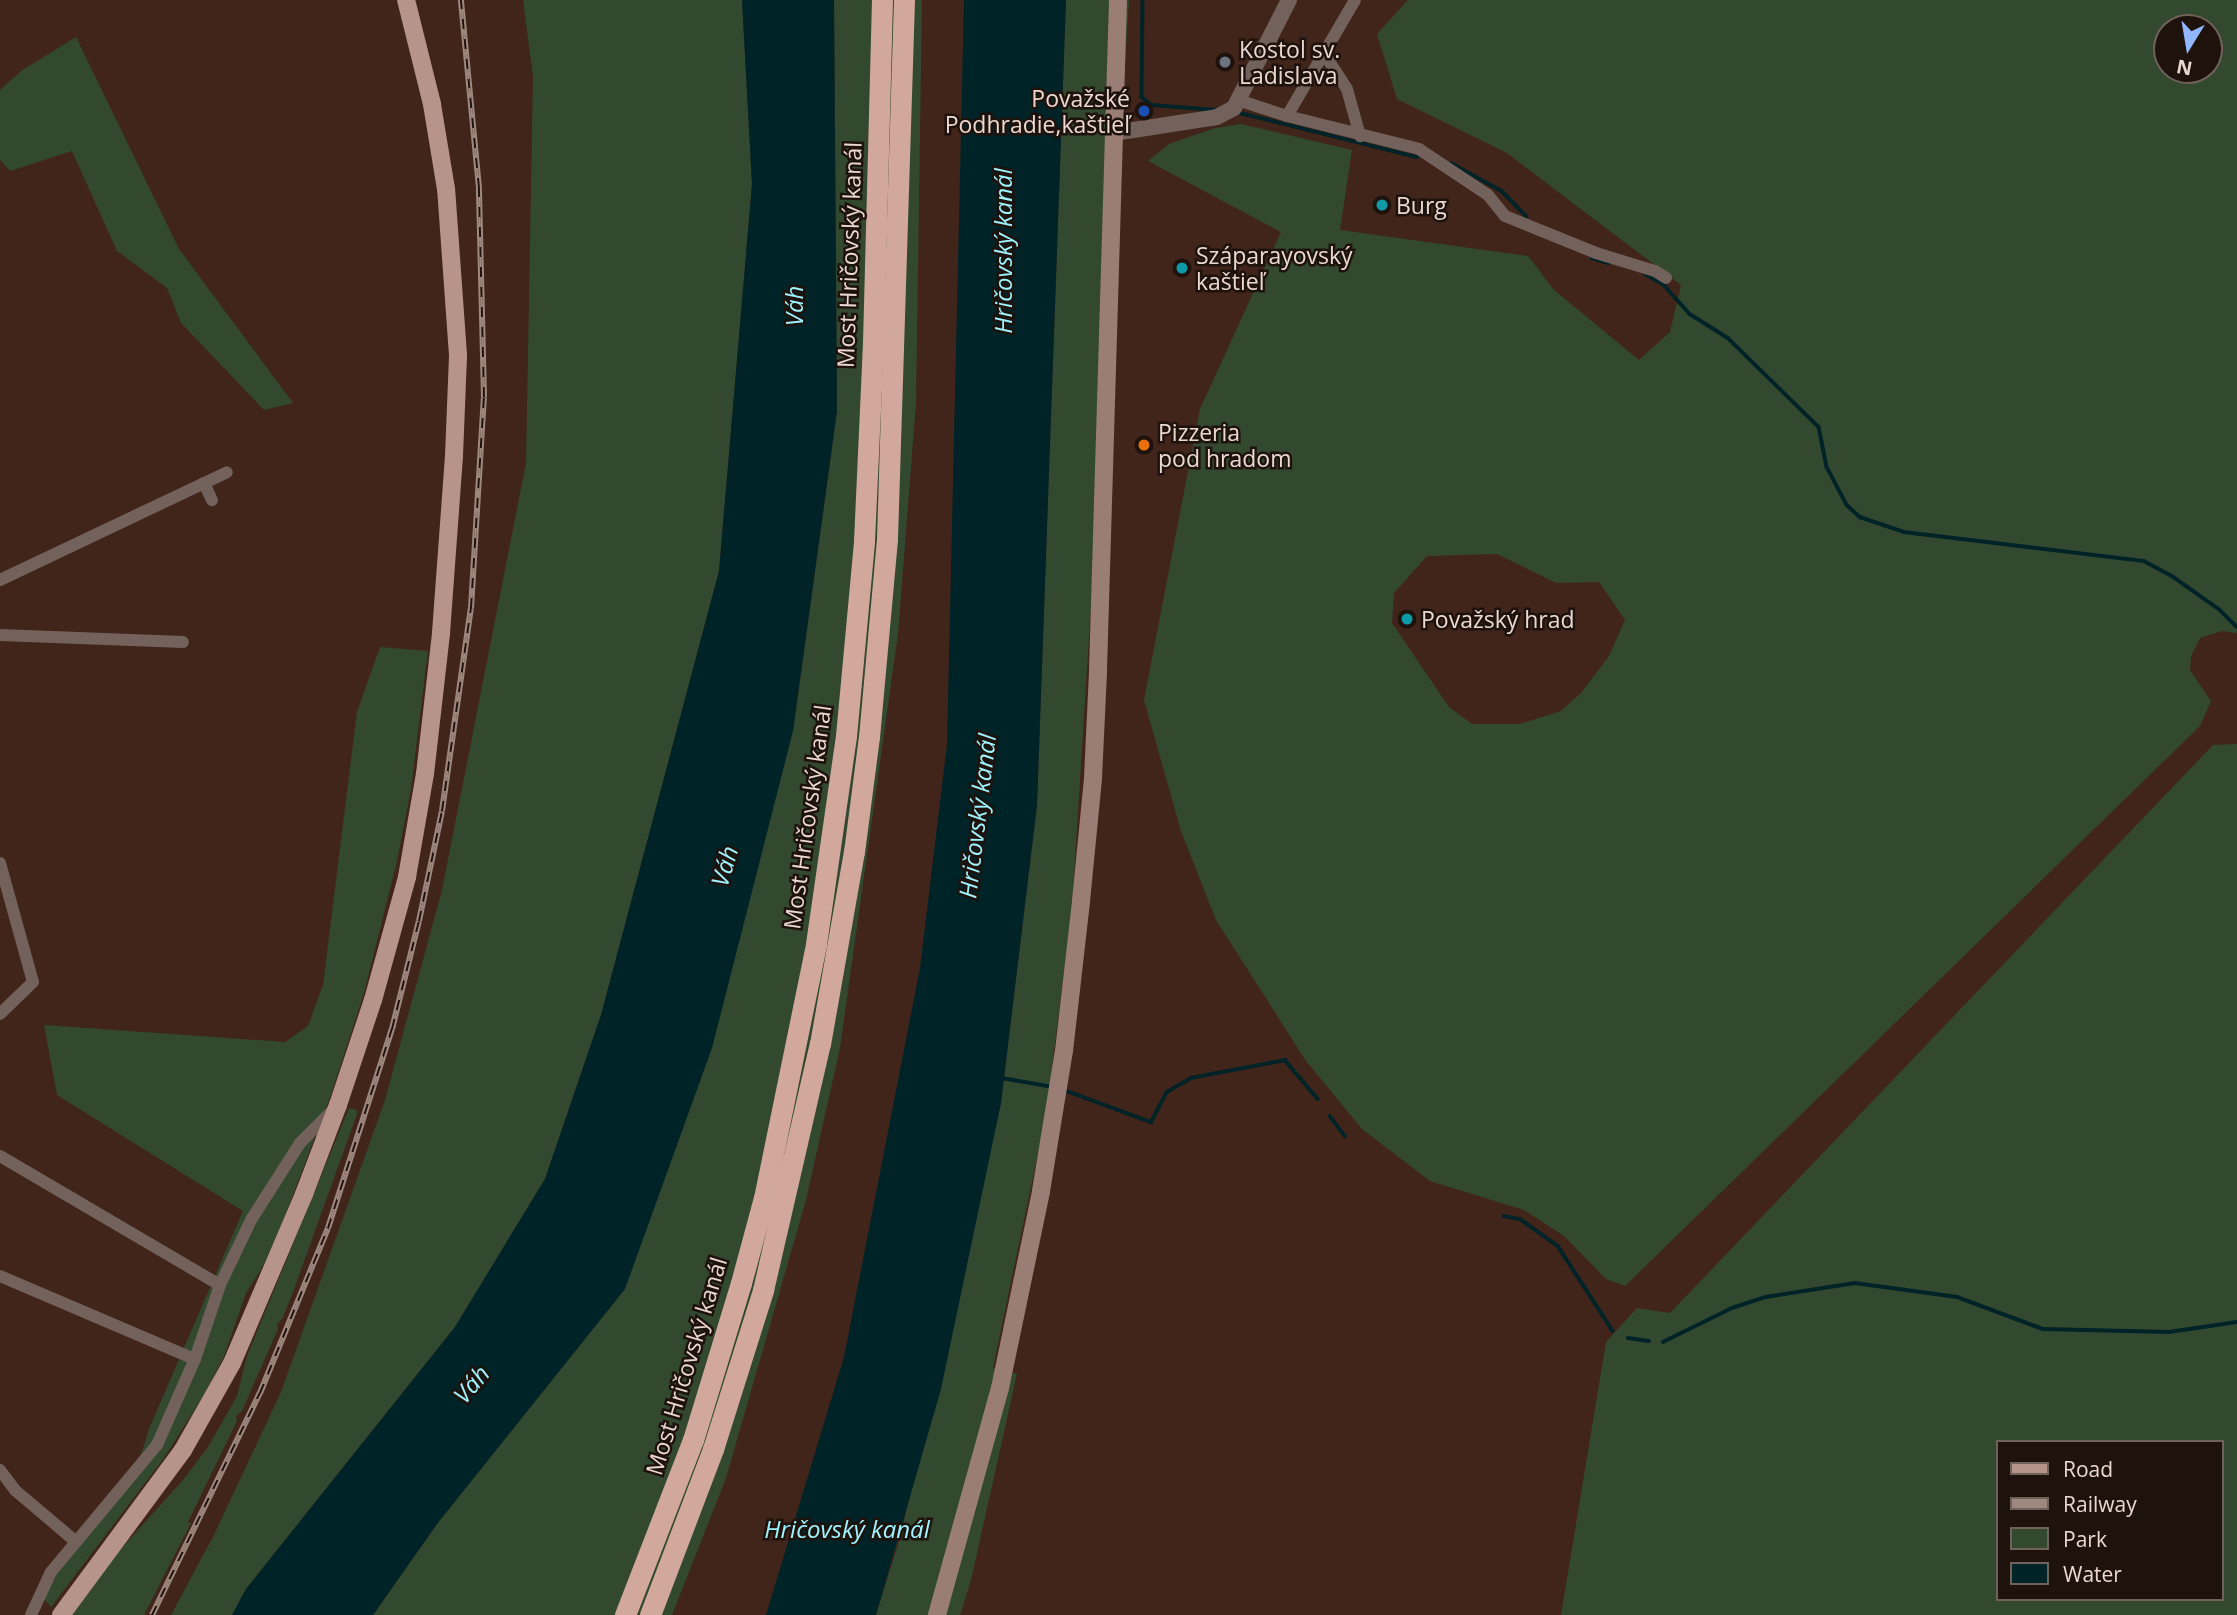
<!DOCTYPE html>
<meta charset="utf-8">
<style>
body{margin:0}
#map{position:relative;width:2237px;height:1615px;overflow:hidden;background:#41251a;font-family:"Open Sans",sans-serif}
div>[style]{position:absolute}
.green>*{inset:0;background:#324930}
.water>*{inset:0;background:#002328}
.stream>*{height:3.5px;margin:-1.75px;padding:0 1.75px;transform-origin:1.75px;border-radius:1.75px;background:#002328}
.minor>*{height:12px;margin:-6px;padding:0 6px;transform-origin:6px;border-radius:6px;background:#73615c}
.tertiary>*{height:16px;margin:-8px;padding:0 8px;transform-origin:8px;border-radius:8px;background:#73615c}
.secondary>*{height:18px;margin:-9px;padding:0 9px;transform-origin:9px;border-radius:9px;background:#9a7e76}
.primary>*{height:18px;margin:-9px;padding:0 9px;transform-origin:9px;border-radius:9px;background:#b7948a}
.motorway>*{height:21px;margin:-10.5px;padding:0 10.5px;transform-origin:10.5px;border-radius:10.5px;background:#d3a89c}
.rail>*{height:6px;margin-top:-3px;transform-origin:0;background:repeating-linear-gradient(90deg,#1e120d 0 10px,#9f887f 0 20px);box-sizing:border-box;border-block:2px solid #9f887f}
.dots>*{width:19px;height:19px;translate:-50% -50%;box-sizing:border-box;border:4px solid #1e120d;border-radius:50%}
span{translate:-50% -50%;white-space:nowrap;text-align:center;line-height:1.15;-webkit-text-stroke:5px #1e120d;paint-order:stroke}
.poi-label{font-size:23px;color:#ebd8d1}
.left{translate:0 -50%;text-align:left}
.right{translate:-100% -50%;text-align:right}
.street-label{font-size:23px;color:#ebd8d1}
.water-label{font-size:24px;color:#9ef3fe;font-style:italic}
.legend{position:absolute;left:1996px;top:1440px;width:228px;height:161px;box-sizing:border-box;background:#1e120d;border:2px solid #70615b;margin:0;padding:9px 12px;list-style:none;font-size:21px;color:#ebd8d1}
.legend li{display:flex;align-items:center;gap:14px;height:35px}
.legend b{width:35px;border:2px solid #70615b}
.north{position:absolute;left:2153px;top:14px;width:70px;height:70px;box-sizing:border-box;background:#1e120d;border:2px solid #70615b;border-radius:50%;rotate:191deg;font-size:19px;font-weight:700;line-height:28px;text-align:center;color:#ebd8d1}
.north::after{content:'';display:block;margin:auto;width:24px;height:32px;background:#92b7fd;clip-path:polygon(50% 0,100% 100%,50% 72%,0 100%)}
</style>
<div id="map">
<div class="green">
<i style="clip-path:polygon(523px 0,742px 0,752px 184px,719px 571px,601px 1015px,545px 1179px,455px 1327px,246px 1589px,232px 1615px,171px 1615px,214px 1535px,281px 1392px,385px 1100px,442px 890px,526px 463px,533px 77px)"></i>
<i style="clip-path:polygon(834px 0,922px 0,916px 403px,898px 634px,840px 1048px,806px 1200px,726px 1478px,672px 1615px,373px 1615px,437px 1524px,793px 731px,837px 411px)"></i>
<i style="clip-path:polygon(1066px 0,1129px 0,1072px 908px,1046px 1115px,993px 1368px,1017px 1374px,971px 1580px,960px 1615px,876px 1615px,900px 1538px,1001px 1103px,1037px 805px)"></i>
<i style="clip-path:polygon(evenodd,1408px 0,2237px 0,2237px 633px,2222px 631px,2200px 638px,2191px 656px,2190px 670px,2211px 701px,2200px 726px,1625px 1286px,1606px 1279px,1564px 1236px,1524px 1210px,1430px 1181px,1362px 1129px,1306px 1061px,1216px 920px,1181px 831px,1144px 700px,1200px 409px,1281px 232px,1148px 161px,1169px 144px,1215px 128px,1241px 124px,1352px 150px,1340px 230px,1528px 256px,1554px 290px,1639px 360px,1670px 332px,1681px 285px,1507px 153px,1397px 99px,1377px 34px,1408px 0,2167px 28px,2209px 28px,2209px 70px,2167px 70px,2167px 28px,1408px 0,1497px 554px,1556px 583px,1599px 582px,1625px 620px,1609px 656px,1581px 693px,1561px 711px,1520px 724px,1472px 724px,1449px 707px,1392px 623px,1394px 593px,1427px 556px,1497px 554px)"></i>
<i style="clip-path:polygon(76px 37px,179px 249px,293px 403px,264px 410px,181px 323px,167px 288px,117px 251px,72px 151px,10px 171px,0 160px,0 90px,21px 71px)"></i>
<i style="clip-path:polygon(380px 647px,428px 651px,411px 789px,397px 861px,364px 993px,331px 1095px,281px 1226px,263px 1266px,246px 1293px,224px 1356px,205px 1393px,164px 1458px,51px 1607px,44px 1599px,56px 1575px,135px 1474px,149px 1429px,243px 1211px,57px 1095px,44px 1025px,285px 1042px,308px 1026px,323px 985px,357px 712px)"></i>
<i style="clip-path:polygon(evenodd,2237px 744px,2237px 1615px,1561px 1615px,1606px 1342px,1637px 1308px,1670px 1313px,2213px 745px,2237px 744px,1997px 1442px,2221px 1442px,2221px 1599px,1997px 1599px,1997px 1442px)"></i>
<i style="clip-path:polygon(349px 1108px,357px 1110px,357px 1114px,292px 1295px,282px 1319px,277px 1324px,278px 1329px,242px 1411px,236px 1416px,237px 1421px,188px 1522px,191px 1523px,144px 1615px,72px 1615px,110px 1561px,183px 1480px,208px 1447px,237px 1396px,247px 1356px)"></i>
</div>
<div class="water">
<i style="clip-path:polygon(742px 0,834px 0,837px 411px,793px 731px,712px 1048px,625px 1289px,437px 1524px,373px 1615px,232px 1615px,246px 1589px,455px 1327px,545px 1179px,601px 1015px,719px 571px,752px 184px)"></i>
<i style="clip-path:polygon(964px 0,1066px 0,1037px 805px,1001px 1103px,941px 1389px,876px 1615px,766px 1615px,844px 1357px,920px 968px,947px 744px)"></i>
</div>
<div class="stream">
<i style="left:1143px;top:0;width:97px;rotate:90.6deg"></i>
<i style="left:1142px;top:97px;width:13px;rotate:39deg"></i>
<i style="left:1152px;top:105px;width:64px;rotate:4.5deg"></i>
<i style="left:1240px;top:113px;width:182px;rotate:14deg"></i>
<i style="left:1451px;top:163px;width:58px;rotate:28.8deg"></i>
<i style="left:1502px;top:191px;width:35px;rotate:46deg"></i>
<i style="left:1592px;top:258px;width:17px;rotate:17deg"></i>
<i style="left:1645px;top:274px;width:21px;rotate:29deg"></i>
<i style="left:1663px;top:284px;width:40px;rotate:48deg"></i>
<i style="left:1690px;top:314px;width:45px;rotate:32.3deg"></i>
<i style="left:1728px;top:338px;width:127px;rotate:44.4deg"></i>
<i style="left:1819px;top:427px;width:41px;rotate:78.7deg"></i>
<i style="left:1827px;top:467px;width:43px;rotate:62.2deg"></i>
<i style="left:1847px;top:505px;width:18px;rotate:43deg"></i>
<i style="left:1860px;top:517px;width:46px;rotate:18.8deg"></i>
<i style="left:1904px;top:532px;width:242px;rotate:6.9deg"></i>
<i style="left:2144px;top:561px;width:32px;rotate:28deg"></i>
<i style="left:2172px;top:576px;width:57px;rotate:35.1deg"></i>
<i style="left:2219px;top:609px;width:25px;rotate:45deg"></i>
<i style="left:1002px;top:1078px;width:52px;rotate:10deg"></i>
<i style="left:1064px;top:1090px;width:93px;rotate:20.2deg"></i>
<i style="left:1151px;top:1122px;width:34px;rotate:-62deg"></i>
<i style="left:1167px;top:1092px;width:28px;rotate:-30deg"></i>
<i style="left:1191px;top:1078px;width:96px;rotate:-10.8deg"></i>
<i style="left:1285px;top:1060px;width:51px;rotate:49.8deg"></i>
<i style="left:1330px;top:1116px;width:25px;rotate:53deg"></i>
<i style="left:1504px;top:1216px;width:16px;rotate:11deg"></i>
<i style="left:1520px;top:1219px;width:47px;rotate:35.4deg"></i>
<i style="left:1558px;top:1246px;width:101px;rotate:57.1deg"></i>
<i style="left:1628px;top:1338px;width:21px;rotate:8deg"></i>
<i style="left:1663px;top:1342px;width:77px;rotate:-26.2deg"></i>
<i style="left:1732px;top:1308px;width:36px;rotate:-18deg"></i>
<i style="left:1766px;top:1297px;width:90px;rotate:-8.9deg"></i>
<i style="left:1855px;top:1283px;width:103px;rotate:7.8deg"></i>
<i style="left:1957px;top:1297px;width:92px;rotate:20.4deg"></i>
<i style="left:2043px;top:1329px;width:126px;rotate:1.4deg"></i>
<i style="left:2169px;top:1332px;width:69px;rotate:-8.4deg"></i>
</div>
<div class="minor">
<i style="left:1325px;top:55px;width:40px;rotate:57.1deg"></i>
<i style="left:1347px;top:89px;width:49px;rotate:74.5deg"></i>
<i style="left:1241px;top:101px;width:48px;rotate:18.1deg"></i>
<i style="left:1287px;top:116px;width:136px;rotate:14deg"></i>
<i style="left:1419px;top:149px;width:83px;rotate:33.7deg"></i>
<i style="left:1488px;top:195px;width:27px;rotate:51deg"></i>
<i style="left:1505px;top:216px;width:98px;rotate:22.1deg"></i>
<i style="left:1596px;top:253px;width:62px;rotate:17deg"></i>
<i style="left:1655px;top:271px;width:13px;rotate:32deg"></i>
<i style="left:1287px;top:116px;width:134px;rotate:-59.6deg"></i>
<i style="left:204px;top:483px;width:19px;rotate:65deg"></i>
<i style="left:0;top:580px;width:251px;rotate:-25.4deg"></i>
<i style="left:0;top:635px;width:183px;rotate:2.2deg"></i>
<i style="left:0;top:863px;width:123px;rotate:74.5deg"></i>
<i style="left:33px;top:982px;width:46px;rotate:135.9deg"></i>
<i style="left:0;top:1156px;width:255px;rotate:30.4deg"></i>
<i style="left:0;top:1276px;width:212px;rotate:23.1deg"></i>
<i style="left:0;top:1470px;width:26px;rotate:53deg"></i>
<i style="left:16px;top:1491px;width:76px;rotate:40.2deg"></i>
<i style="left:31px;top:1615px;width:47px;rotate:-65.1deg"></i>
<i style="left:51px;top:1572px;width:165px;rotate:-50.2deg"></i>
<i style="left:157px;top:1445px;width:94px;rotate:-66.2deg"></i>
<i style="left:195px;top:1359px;width:78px;rotate:-71.3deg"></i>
<i style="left:220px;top:1285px;width:72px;rotate:-64.5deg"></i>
<i style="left:251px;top:1220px;width:91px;rotate:-57.5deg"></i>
<i style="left:300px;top:1143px;width:49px;rotate:-45deg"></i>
</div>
<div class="tertiary">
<i style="left:1114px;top:133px;width:104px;rotate:-8.8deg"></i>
<i style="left:1217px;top:117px;width:19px;rotate:-28deg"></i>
<i style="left:1234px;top:108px;width:121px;rotate:-63deg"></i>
</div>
<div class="secondary">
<i style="left:937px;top:1615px;width:236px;rotate:-74.5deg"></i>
<i style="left:1000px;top:1388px;width:201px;rotate:-78.2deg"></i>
<i style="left:1041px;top:1191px;width:142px;rotate:-80.7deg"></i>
<i style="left:1064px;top:1051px;width:151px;rotate:-83.5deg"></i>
<i style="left:1081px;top:901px;width:124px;rotate:-84.4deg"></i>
<i style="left:1093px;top:778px;width:108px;rotate:-87.3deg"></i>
<i style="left:1098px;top:670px;width:670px;rotate:-88.29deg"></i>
</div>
<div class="primary">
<i style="left:61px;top:1615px;width:205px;rotate:-53.5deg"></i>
<i style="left:183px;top:1450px;width:100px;rotate:-60.6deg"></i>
<i style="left:232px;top:1363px;width:184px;rotate:-66.9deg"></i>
<i style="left:304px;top:1194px;width:95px;rotate:-69.1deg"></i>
<i style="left:338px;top:1105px;width:111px;rotate:-71.6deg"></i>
<i style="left:373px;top:1000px;width:128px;rotate:-74.5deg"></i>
<i style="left:407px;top:877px;width:105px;rotate:-80.1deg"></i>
<i style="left:425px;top:774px;width:142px;rotate:-83.5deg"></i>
<i style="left:441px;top:633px;width:177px;rotate:-85.8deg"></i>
<i style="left:454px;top:456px;width:101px;rotate:-87.7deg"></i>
<i style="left:458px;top:355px;width:166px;rotate:-94.1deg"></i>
<i style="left:446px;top:189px;width:86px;rotate:-99.4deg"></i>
<i style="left:432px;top:104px;width:107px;rotate:-104deg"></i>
</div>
<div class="motorway">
<i style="left:625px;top:1615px;width:188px;rotate:-68.8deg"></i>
<i style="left:693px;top:1440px;width:164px;rotate:-73deg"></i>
<i style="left:741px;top:1283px;width:88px;rotate:-74.9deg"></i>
<i style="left:764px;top:1198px;width:259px;rotate:-78.4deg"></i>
<i style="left:816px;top:944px;width:210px;rotate:-81.8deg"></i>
<i style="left:846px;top:736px;width:196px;rotate:-84.7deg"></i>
<i style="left:864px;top:541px;width:198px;rotate:-87.4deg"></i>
<i style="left:873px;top:343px;width:343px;rotate:-88.5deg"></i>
<i style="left:650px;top:1615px;width:178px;rotate:-69.2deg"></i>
<i style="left:713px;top:1449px;width:167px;rotate:-72.5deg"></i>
<i style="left:763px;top:1290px;width:253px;rotate:-77deg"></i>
<i style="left:820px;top:1044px;width:195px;rotate:-80deg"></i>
<i style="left:854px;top:852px;width:116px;rotate:-82.6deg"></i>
<i style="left:869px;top:737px;width:200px;rotate:-84.8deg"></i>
<i style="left:887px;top:538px;width:538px;rotate:-88.19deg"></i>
</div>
<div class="rail">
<i style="left:152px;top:1615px;width:247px;rotate:-64.1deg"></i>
<i style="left:260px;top:1393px;width:178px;rotate:-67.6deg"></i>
<i style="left:328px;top:1228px;width:209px;rotate:-72.2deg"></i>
<i style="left:392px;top:1029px;width:111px;rotate:-76deg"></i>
<i style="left:419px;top:921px;width:112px;rotate:-78.2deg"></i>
<i style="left:442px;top:811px;width:205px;rotate:-81.9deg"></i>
<i style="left:471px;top:608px;width:211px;rotate:-86.5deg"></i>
<i style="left:484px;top:397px;width:209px;rotate:-91.4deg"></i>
<i style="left:479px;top:188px;width:189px;rotate:-95.5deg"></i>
</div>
<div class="dots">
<i style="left:1225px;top:62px;background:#6b7280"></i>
<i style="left:1144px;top:111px;background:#1a4fb4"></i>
<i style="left:1382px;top:205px;background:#0f9aa8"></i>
<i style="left:1182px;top:268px;background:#0f9aa8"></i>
<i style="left:1144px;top:445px;background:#e8710a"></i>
<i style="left:1407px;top:619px;background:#0f9aa8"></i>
</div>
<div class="poi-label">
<span class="left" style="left:1239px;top:62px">Kostol sv.<br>Ladislava</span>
<span class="right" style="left:1130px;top:111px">Považské<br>Podhradie,kaštieľ</span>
<span class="left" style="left:1396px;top:205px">Burg</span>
<span class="left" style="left:1196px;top:268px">Száparayovský<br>kaštieľ</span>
<span class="left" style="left:1158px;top:445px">Pizzeria<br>pod hradom</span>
<span class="left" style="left:1421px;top:619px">Považský hrad</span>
</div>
<div class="street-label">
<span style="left:849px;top:255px;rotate:-88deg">Most Hričovský kanál</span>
<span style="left:807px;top:817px;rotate:-82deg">Most Hričovský kanál</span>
<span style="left:686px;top:1366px;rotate:-73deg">Most Hričovský kanál</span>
</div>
<div class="water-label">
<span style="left:1003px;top:251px;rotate:-90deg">Hričovský kanál</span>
<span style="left:794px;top:306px;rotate:-90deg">Váh</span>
<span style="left:977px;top:816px;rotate:-83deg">Hričovský kanál</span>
<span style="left:724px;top:866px;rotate:-74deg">Váh</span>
<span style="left:471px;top:1384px;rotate:-50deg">Váh</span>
<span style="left:847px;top:1529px">Hričovský kanál</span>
</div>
<ul class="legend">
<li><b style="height:9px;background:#b7948a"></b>Road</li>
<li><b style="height:9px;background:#9f887f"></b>Railway</li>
<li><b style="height:19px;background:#324930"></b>Park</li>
<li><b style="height:19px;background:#002328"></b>Water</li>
</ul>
<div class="north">N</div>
</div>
